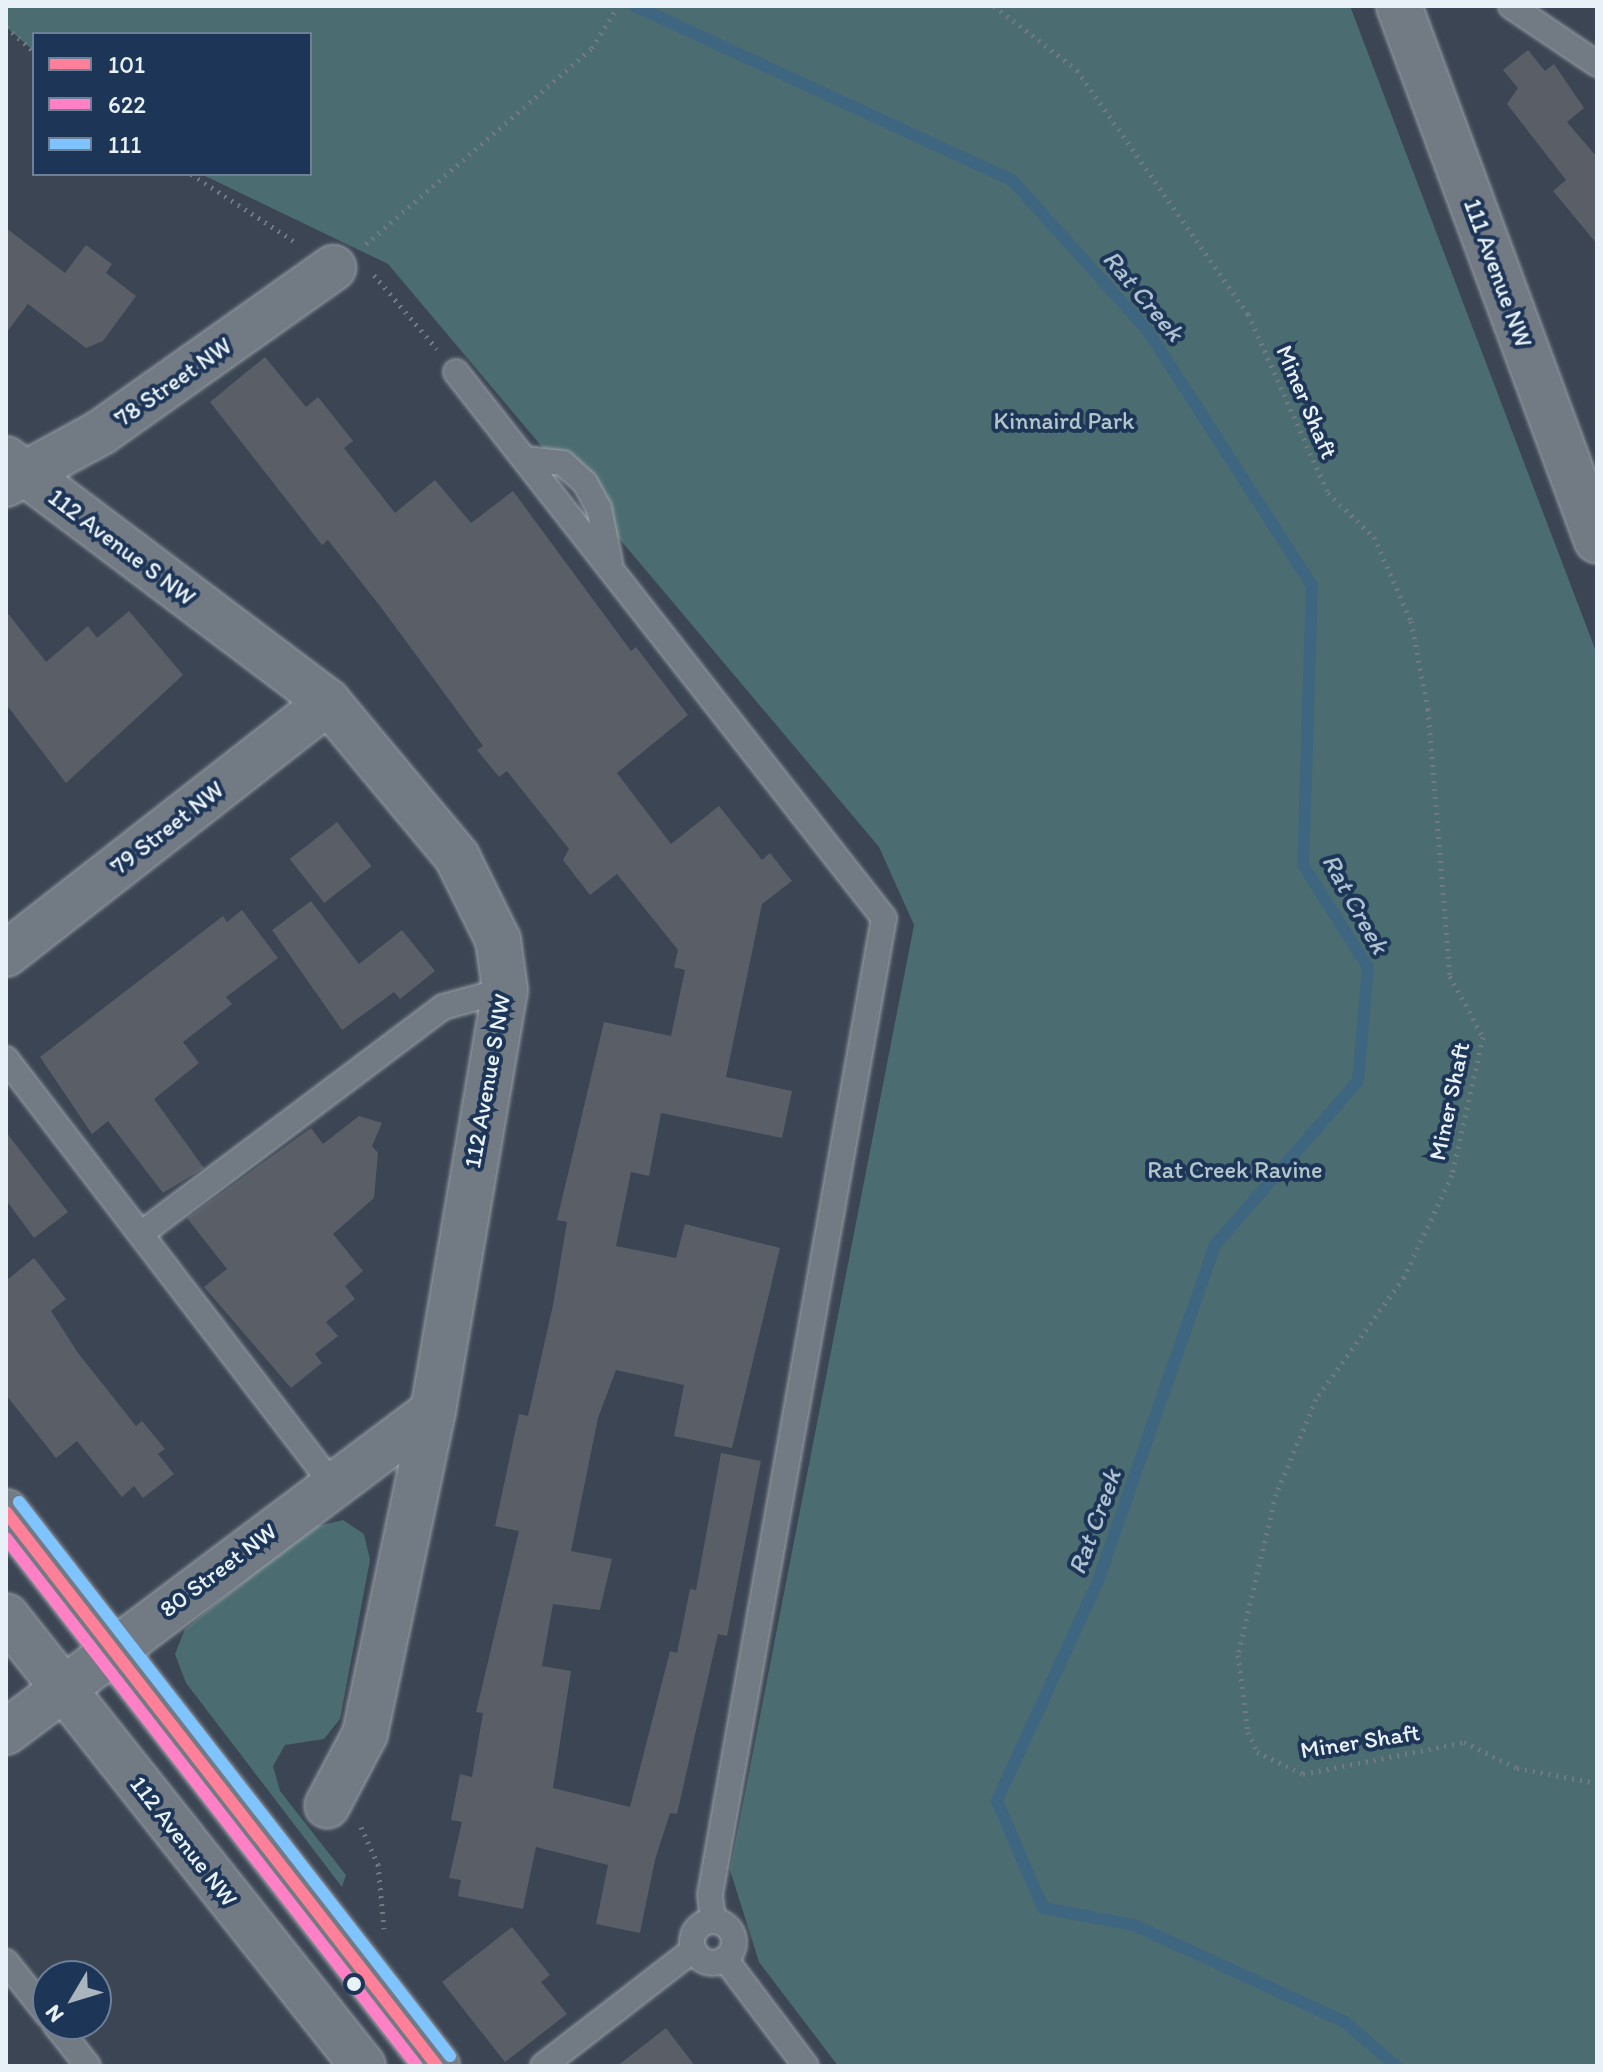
<!DOCTYPE html>
<style>
body{margin:0}
#map{position:relative;width:1603px;height:2072px;overflow:hidden;background:#3b4553;font-family:Itim,sans-serif}
div>[style]{position:absolute}
.green>*{inset:0;background:#4b6c70}
.stream>*{height:12px;margin:-6px;padding:0 6px;transform-origin:6px;border-radius:6px;background:#3f6681}
.building>*{inset:0;background:#5a5f67;transform-origin:0 0}
.path>*{height:5px;margin-top:-2.5px;transform-origin:0;background:repeating-linear-gradient(90deg,#717982 0 2px,transparent 0 8px)}
.roads{filter:drop-shadow(0 0 2px #9da3ab) drop-shadow(0 0 2px #9da3ab)}
.service>*{height:24px;margin:-12px;padding:0 12px;transform-origin:12px;border-radius:12px;background:#727a84}
.service>.ring{margin:-12px;padding:0;box-sizing:content-box;background:none;border:24px solid #727a84;border-radius:50%}
.minor>*{height:44px;margin:-22px;padding:0 22px;transform-origin:22px;border-radius:22px;background:#727a84}
.secondary>*{height:44px;margin:-22px;padding:0 22px;transform-origin:22px;border-radius:22px;background:#727a84}
.bus-1>*{height:12px;margin:-6px;padding:0 6px;transform-origin:6px;border-radius:6px;background:#ff8098}
.bus-2>*{height:12px;margin:-6px;padding:0 6px;transform-origin:6px;border-radius:6px;background:#ff80c5}
.bus-3>*{height:12px;margin:-6px;padding:0 6px;transform-origin:6px;border-radius:6px;background:#80c4ff}
.dots>*{width:22px;height:22px;translate:-50% -50%;box-sizing:border-box;border:4px solid #1d3557;border-radius:50%}
span{translate:-50% -50%;white-space:nowrap;text-align:center;line-height:1.15;-webkit-text-stroke:8px #1d3557;paint-order:stroke}
.street-label{font-size:24px;color:#e8f1f8}
.park-label{font-size:24px;color:#b2c5ca}
.water-label{font-size:26px;color:#adc1d0;font-style:italic}
.frame{position:absolute;inset:0;border:8px solid #e8f1f8;pointer-events:none}
.legend{position:absolute;left:32px;top:32px;width:280px;height:144px;box-sizing:border-box;background:#1d3557;border:2px solid #6e8097;margin:0;padding:10px 14px;list-style:none;font-size:24px;color:#e8f1f8}
.legend li{display:flex;align-items:center;gap:16px;height:40px}
.legend b{width:40px;border:2px solid #6e8097}
.north{position:absolute;left:32px;top:1960px;width:80px;height:80px;box-sizing:border-box;background:#1d3557;border:2px solid #6e8097;border-radius:50%;rotate:232deg;font-size:22px;font-weight:700;line-height:32px;text-align:center;color:#e8f1f8}
.north::after{content:'';display:block;margin:auto;width:28px;height:36px;background:#abb5be;clip-path:polygon(50% 0,100% 100%,50% 72%,0 100%)}
</style>
<div id="map">
<div class="green">
<i style="clip-path:polygon(6px 6px,1350px 6px,1597px 654px,1597px 2066px,838px 2066px,759px 1962px,730px 1870px,914px 925px,879px 847px,388px 264px,201px 174px,310px 174px,310px 34px,34px 34px,34px 51px,6px 27px)"></i>
<i style="clip-path:polygon(343px 1520px,364px 1534px,370px 1560px,340px 1719px,324px 1739px,285px 1745px,273px 1766px,280px 1791px,346px 1875px,342px 1887px,186px 1683px,175px 1654px,185px 1629px,309px 1528px)"></i>
</div>
<div class="stream">
<i style="left:635px;top:6px;width:415px;rotate:24.8deg"></i>
<i style="left:1012px;top:180px;width:203px;rotate:48deg"></i>
<i style="left:1148px;top:331px;width:302px;rotate:57.2deg"></i>
<i style="left:1312px;top:585px;width:280px;rotate:91.8deg"></i>
<i style="left:1303px;top:865px;width:121px;rotate:57.5deg"></i>
<i style="left:1368px;top:967px;width:114px;rotate:95deg"></i>
<i style="left:1358px;top:1081px;width:218px;rotate:131.1deg"></i>
<i style="left:1215px;top:1245px;width:356px;rotate:109.2deg"></i>
<i style="left:1098px;top:1581px;width:242px;rotate:114.7deg"></i>
<i style="left:997px;top:1801px;width:116px;rotate:66.7deg"></i>
<i style="left:1043px;top:1908px;width:93px;rotate:10.6deg"></i>
<i style="left:1134px;top:1925px;width:232px;rotate:24.7deg"></i>
<i style="left:1345px;top:2022px;width:67px;rotate:40.8deg"></i>
</div>
<div class="building">
<i style="clip-path:polygon(1528px 50px,1545px 71px,1554px 64px,1584px 108px,1567px 122px,1597px 157px,1597px 244px,1553px 191px,1566px 180px,1507px 104px,1518px 88px,1503px 70px)"></i>
<i style="clip-path:polygon(6px 228px,65px 273px,86px 245px,112px 264px,106px 273px,136px 296px,103px 341px,86px 348px,28px 304px,6px 333px)"></i>
<i style="clip-path:polygon(265px 357px,306px 407px,318px 397px,353px 441px,344px 448px,395px 513px,435px 480px,471px 523px,513px 491px,631px 651px,636px 647px,688px 715px,617px 773px,671px 844px,719px 806px,762px 860px,770px 853px,792px 881px,762px 904px,726px 1077px,792px 1091px,782px 1138px,661px 1113px,649px 1176px,631px 1172px,616px 1246px,676px 1258px,685px 1224px,780px 1248px,732px 1448px,674px 1436px,684px 1385px,616px 1370px,598px 1418px,571px 1551px,612px 1559px,600px 1610px,553px 1604px,542px 1666px,571px 1671px,553px 1788px,630px 1807px,670px 1651px,677px 1653px,690px 1589px,696px 1590px,721px 1453px,761px 1461px,727px 1636px,718px 1634px,677px 1814px,670px 1813px,655px 1860px,640px 1933px,596px 1924px,608px 1865px,536px 1847px,523px 1909px,458px 1896px,461px 1880px,449px 1878px,462px 1822px,451px 1820px,460px 1774px,472px 1777px,483px 1713px,476px 1712px,519px 1531px,495px 1526px,519px 1414px,528px 1416px,553px 1305px,567px 1222px,557px 1220px,604px 1022px,671px 1036px,685px 970px,674px 967px,678px 950px,617px 874px,590px 895px,563px 860px,569px 849px,507px 771px,499px 777px,477px 750px,483px 746px,383px 610px,328px 540px,322px 545px,210px 402px)"></i>
<i style="clip-path:polygon(6px 611px,46px 662px,88px 626px,97px 638px,129px 611px,183px 675px,66px 783px,6px 704px)"></i>
<i style="left:337px;top:822px;width:56px;height:60px;rotate:52deg"></i>
<i style="clip-path:polygon(311px 901px,359px 964px,402px 930px,435px 971px,400px 999px,394px 992px,342px 1030px,272px 930px)"></i>
<i style="clip-path:polygon(242px 910px,278px 958px,226px 997px,232px 1004px,183px 1042px,199px 1063px,154px 1099px,204px 1168px,163px 1193px,108px 1121px,92px 1134px,40px 1057px,223px 916px,227px 922px)"></i>
<i style="clip-path:polygon(359px 1116px,382px 1123px,372px 1146px,378px 1153px,374px 1198px,333px 1234px,363px 1271px,345px 1286px,355px 1299px,326px 1322px,338px 1336px,315px 1354px,322px 1363px,291px 1388px,204px 1287px,227px 1269px,187px 1218px,311px 1128px,323px 1144px)"></i>
<i style="clip-path:polygon(6px 1132px,68px 1212px,34px 1238px,6px 1200px)"></i>
<i style="clip-path:polygon(34px 1258px,66px 1299px,51px 1311px,78px 1353px,136px 1426px,142px 1421px,165px 1449px,158px 1454px,174px 1474px,143px 1498px,134px 1486px,122px 1497px,77px 1441px,56px 1458px,6px 1395px,6px 1281px)"></i>
<i style="clip-path:polygon(512px 1927px,550px 1975px,541px 1982px,567px 2014px,505px 2062px,442px 1982px)"></i>
<i style="clip-path:polygon(666px 2028px,695px 2066px,617px 2066px)"></i>
</div>
<div class="path">
<i style="left:994px;top:6px;width:105px;rotate:37.6deg"></i>
<i style="left:1077px;top:70px;width:298px;rotate:55deg"></i>
<i style="left:1248px;top:314px;width:196px;rotate:65.9deg"></i>
<i style="left:1328px;top:493px;width:64px;rotate:43.7deg"></i>
<i style="left:1374px;top:537px;width:92px;rotate:66.2deg"></i>
<i style="left:1411px;top:621px;width:90px;rotate:79.1deg"></i>
<i style="left:1428px;top:709px;width:268px;rotate:85.3deg"></i>
<i style="left:1450px;top:976px;width:69px;rotate:61.6deg"></i>
<i style="left:1483px;top:1037px;width:141px;rotate:102.7deg"></i>
<i style="left:1452px;top:1175px;width:113px;rotate:115.2deg"></i>
<i style="left:1404px;top:1277px;width:150px;rotate:125.8deg"></i>
<i style="left:1316px;top:1399px;width:103px;rotate:112.8deg"></i>
<i style="left:1276px;top:1494px;width:165px;rotate:103.3deg"></i>
<i style="left:1238px;top:1655px;width:78px;rotate:82.6deg"></i>
<i style="left:1248px;top:1732px;width:22px;rotate:66deg"></i>
<i style="left:1257px;top:1752px;width:51px;rotate:25.6deg"></i>
<i style="left:1303px;top:1774px;width:164px;rotate:-11.2deg"></i>
<i style="left:1464px;top:1742px;width:59px;rotate:26.1deg"></i>
<i style="left:1517px;top:1768px;width:81px;rotate:10.6deg"></i>
<i style="left:6px;top:27px;width:37px;rotate:41deg"></i>
<i style="left:191px;top:174px;width:126px;rotate:33.1deg"></i>
<i style="left:366px;top:244px;width:299px;rotate:-40.9deg"></i>
<i style="left:592px;top:48px;width:49px;rotate:-58.2deg"></i>
<i style="left:374px;top:275px;width:97px;rotate:49.6deg"></i>
<i style="left:361px;top:1827px;width:41px;rotate:65.3deg"></i>
<i style="left:378px;top:1864px;width:65px;rotate:84.7deg"></i>
</div>
<div class="roads">
<div class="service">
<i style="left:1511px;top:6px;width:104px;rotate:34deg"></i>
<i style="left:456px;top:372px;width:694px;rotate:51.91deg"></i>
<i style="left:884px;top:918px;width:992px;rotate:100.1deg"></i>
<i style="left:710px;top:1895px;width:25px;rotate:83deg"></i>
<i style="left:525px;top:459px;width:38px;rotate:6deg"></i>
<i style="left:563px;top:463px;width:30px;rotate:42deg"></i>
<i style="left:585px;top:483px;width:29px;rotate:61deg"></i>
<i style="left:599px;top:508px;width:55px;rotate:78.5deg"></i>
<i style="left:6px;top:1059px;width:537px;rotate:52.49deg"></i>
<i style="left:142px;top:1233px;width:376px;rotate:-36.9deg"></i>
<i style="left:443px;top:1007px;width:64px;rotate:-15.3deg"></i>
<i class="ring" style="left:692px;top:1921px;width:18px;height:18px"></i>
<i style="left:725px;top:1959px;width:134px;rotate:52.9deg"></i>
<i style="left:6px;top:1962px;width:68px;rotate:51.6deg"></i>
<i style="left:55px;top:2024px;width:53px;rotate:51.8deg"></i>
<i style="left:543px;top:2066px;width:190px;rotate:-37.7deg"></i>
</div>
<div class="minor">
<i style="left:1399px;top:6px;width:570px;rotate:69.69deg"></i>
<i style="left:6px;top:459px;width:403px;rotate:37deg"></i>
<i style="left:328px;top:702px;width:202px;rotate:50.2deg"></i>
<i style="left:457px;top:857px;width:93px;rotate:63.7deg"></i>
<i style="left:498px;top:940px;width:50px;rotate:82deg"></i>
<i style="left:505px;top:990px;width:427px;rotate:99.7deg"></i>
<i style="left:433px;top:1411px;width:330px;rotate:101.9deg"></i>
<i style="left:365px;top:1734px;width:81px;rotate:117.8deg"></i>
<i style="left:6px;top:484px;width:107px;rotate:-28.5deg"></i>
<i style="left:100px;top:433px;width:286px;rotate:-35.3deg"></i>
<i style="left:6px;top:954px;width:409px;rotate:-38deg"></i>
<i style="left:6px;top:1732px;width:534px;rotate:-36.93deg"></i>
</div>
<div class="secondary">
<i style="left:6px;top:1512px;width:702px;rotate:52.12deg"></i>
<i style="left:6px;top:1616px;width:574px;rotate:51.57deg"></i>
</div>
</div>
<div class="bus-1">
<i style="left:6px;top:1512px;width:702px;rotate:52.12deg"></i>
</div>
<div class="bus-2">
<i style="left:6px;top:1538px;width:669px;rotate:52.1deg"></i>
</div>
<div class="bus-3">
<i style="left:19px;top:1502px;width:702px;rotate:52.12deg"></i>
</div>
<div class="dots">
<i style="left:354px;top:1984px;background:#e8f1f8"></i>
</div>
<div class="street-label">
<span style="left:1498px;top:273px;rotate:70deg">111 Avenue NW</span>
<span style="left:173px;top:382px;rotate:-35deg">78 Street NW</span>
<span style="left:1307px;top:402px;rotate:67deg">Miner Shaft</span>
<span style="left:122px;top:547px;rotate:37deg">112 Avenue S NW</span>
<span style="left:167px;top:828px;rotate:-38deg">79 Street NW</span>
<span style="left:487px;top:1081px;rotate:-80deg">112 Avenue S NW</span>
<span style="left:1449px;top:1101px;rotate:-78deg">Miner Shaft</span>
<span style="left:218px;top:1570px;rotate:-37deg">80 Street NW</span>
<span style="left:1360px;top:1741px;rotate:-9deg">Miner Shaft</span>
<span style="left:184px;top:1841px;rotate:52deg">112 Avenue NW</span>
</div>
<div class="park-label">
<span style="left:1064px;top:421px">Kinnaird Park</span>
<span style="left:1235px;top:1170px">Rat Creek Ravine</span>
</div>
<div class="water-label">
<span style="left:1143px;top:296px;rotate:50deg">Rat Creek</span>
<span style="left:1355px;top:904px;rotate:61deg">Rat Creek</span>
<span style="left:1095px;top:1522px;rotate:-70deg">Rat Creek</span>
</div>
<div class="frame"></div>
<ul class="legend">
<li><b style="height:10px;background:#ff8098"></b>101</li>
<li><b style="height:10px;background:#ff80c5"></b>622</li>
<li><b style="height:10px;background:#80c4ff"></b>111</li>
</ul>
<div class="north">N</div>
</div>
